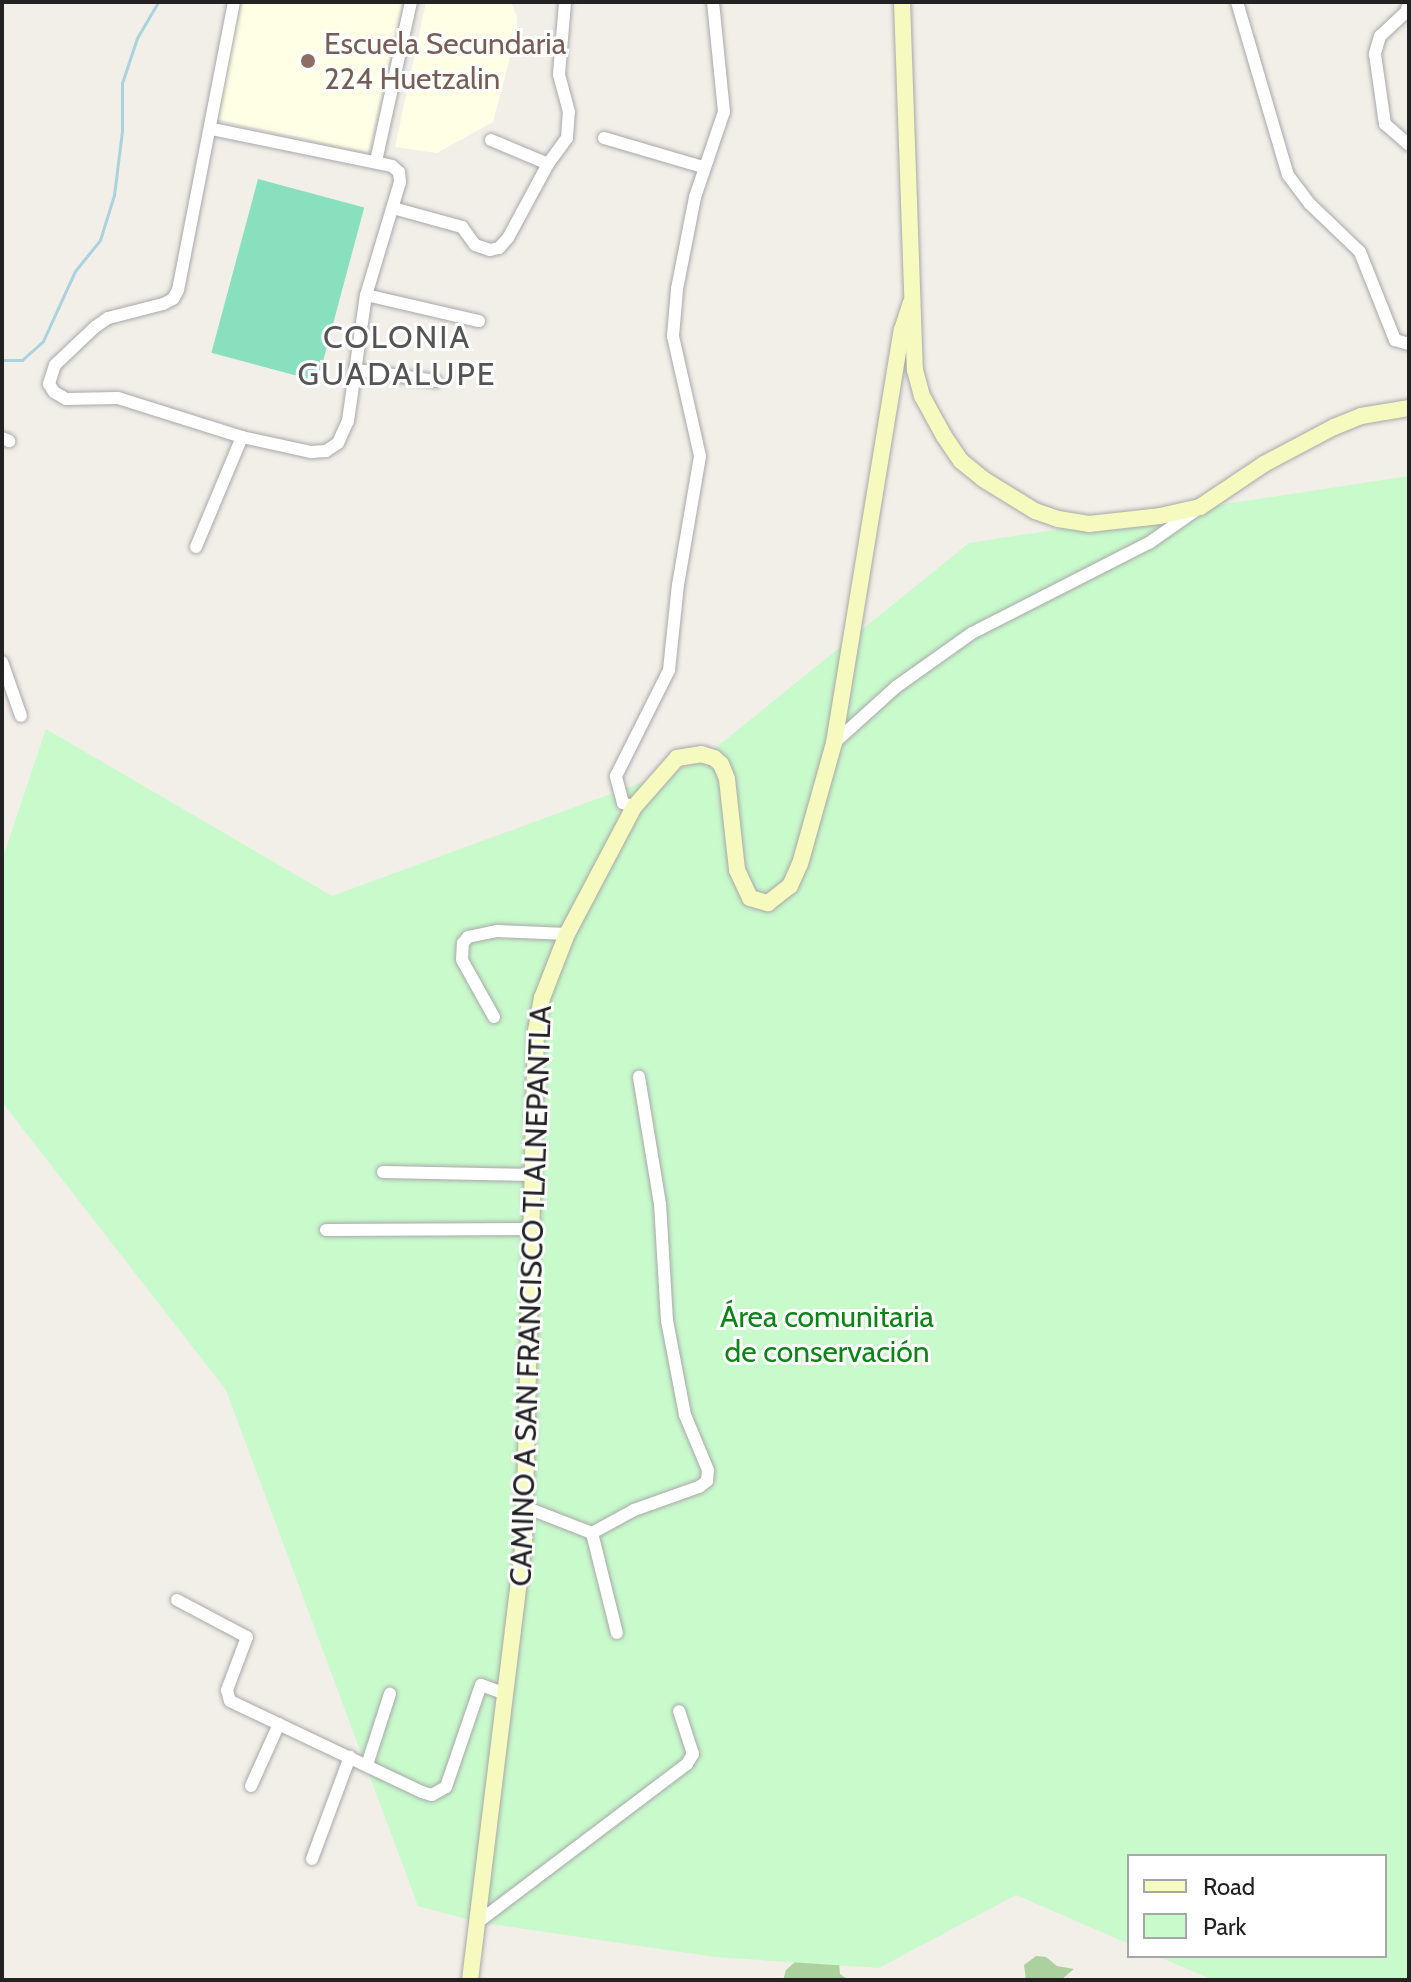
<!DOCTYPE html>
<meta charset="utf-8">
<style>
body{margin:0}
#map{position:relative;width:1411px;height:1982px;overflow:hidden;background:#f2efe9;font-family:Cabin,sans-serif}
div>[style]{position:absolute}
.education>*{inset:0;background:#ffffe5}
.forest>*{inset:0;background:#add19e}
.park>*{inset:0;background:#c8facc}
.pitch>*{inset:0;background:#88e0be;transform-origin:0 0}
.stream>*{height:3px;margin:-1.5px;padding:0 1.5px;transform-origin:1.5px;border-radius:1.5px;background:#aad3df}
.roads{filter:drop-shadow(0 0 2px #a9a9a9) drop-shadow(0 0 2px #a9a9a9)}
.street>*{height:12px;margin:-6px;padding:0 6px;transform-origin:6px;border-radius:6px;background:#fff}
.secondary>*{height:16px;margin:-8px;padding:0 8px;transform-origin:8px;border-radius:8px;background:#f7fabf}
.dots>*{width:22px;height:22px;translate:-50% -50%;box-sizing:border-box;border:4px solid #fff;border-radius:50%}
span{translate:-50% -50%;white-space:nowrap;text-align:center;line-height:1.15;-webkit-text-stroke:6px #fff;paint-order:stroke}
.education-label{font-size:30px;color:#785e54}
.left{translate:0 -50%;text-align:left}
.street-label{font-size:30px;color:#222}
.park-label{font-size:30px;color:#0c8416}
.neighbourhood-label{font-size:32px;color:#555;letter-spacing:2px}
.frame{position:absolute;inset:0;border:4px solid #222;pointer-events:none}
.legend{position:absolute;left:1127px;top:1854px;width:260px;height:104px;box-sizing:border-box;background:#fff;border:2px solid #a7a7a7;margin:0;padding:10px 14px;list-style:none;font-size:24px;color:#222}
.legend li{display:flex;align-items:center;gap:16px;height:40px}
.legend b{width:40px;border:2px solid #a7a7a7}
</style>
<div id="map">
<div class="education">
<i style="clip-path:polygon(239px 2px,403px 2px,368px 152px,216px 119px)"></i>
<i style="clip-path:polygon(426px 2px,511px 2px,517px 17px,517px 31px,493px 122px,437px 153px,395px 147px)"></i>
</div>
<div class="forest">
<i style="clip-path:polygon(837px 1937px,840px 1974px,849px 1980px,783px 1980px,786px 1970px,796px 1961px)"></i>
<i style="clip-path:polygon(1036px 1956px,1046px 1957px,1057px 1966px,1074px 1969px,1061px 1980px,1026px 1980px,1024px 1965px)"></i>
</div>
<div class="park">
<i style="clip-path:polygon(1409px 476px,1409px 1980px,1213px 1980px,1157px 1956px,1385px 1956px,1385px 1856px,1129px 1856px,1129px 1944px,1016px 1895px,879px 1968px,715px 1957px,477px 1922px,418px 1906px,226px 1390px,2px 1102px,2px 860px,46px 729px,332px 896px,698px 762px,969px 543px)"></i>
</div>
<div class="pitch">
<i style="left:258px;top:179px;width:110px;height:180px;rotate:15deg"></i>
</div>
<div class="stream">
<i style="left:2px;top:360px;width:20px"></i>
<i style="left:22px;top:360px;width:28px;rotate:-42deg"></i>
<i style="left:43px;top:341px;width:77px;rotate:-65.4deg"></i>
<i style="left:75px;top:271px;width:40px;rotate:-51deg"></i>
<i style="left:100px;top:240px;width:47px;rotate:-72.7deg"></i>
<i style="left:114px;top:195px;width:64px;rotate:-82.9deg"></i>
<i style="left:122px;top:131px;width:48px;rotate:-90deg"></i>
<i style="left:122px;top:83px;width:47px;rotate:-71.6deg"></i>
<i style="left:137px;top:38px;width:42px;rotate:-59.7deg"></i>
</div>
<div class="roads">
<div class="street">
<i style="left:234px;top:2px;width:293px;rotate:101deg"></i>
<i style="left:178px;top:290px;width:10px;rotate:119deg"></i>
<i style="left:173px;top:299px;width:11px;rotate:153deg"></i>
<i style="left:163px;top:304px;width:57px;rotate:165.7deg"></i>
<i style="left:108px;top:318px;width:16px;rotate:145deg"></i>
<i style="left:95px;top:327px;width:55px;rotate:136.5deg"></i>
<i style="left:55px;top:365px;width:20px;rotate:108deg"></i>
<i style="left:49px;top:384px;width:9px;rotate:58deg"></i>
<i style="left:54px;top:392px;width:14px;rotate:30deg"></i>
<i style="left:66px;top:399px;width:52px;rotate:-1.1deg"></i>
<i style="left:118px;top:398px;width:130px;rotate:17.5deg"></i>
<i style="left:242px;top:437px;width:71px;rotate:12.3deg"></i>
<i style="left:311px;top:452px;width:15px;rotate:-4deg"></i>
<i style="left:326px;top:451px;width:14px;rotate:-34deg"></i>
<i style="left:338px;top:443px;width:24px;rotate:-66deg"></i>
<i style="left:348px;top:421px;width:127px;rotate:-81.9deg"></i>
<i style="left:1237px;top:2px;width:180px;rotate:73.6deg"></i>
<i style="left:1288px;top:175px;width:36px;rotate:53deg"></i>
<i style="left:1310px;top:204px;width:69px;rotate:43.8deg"></i>
<i style="left:1360px;top:252px;width:95px;rotate:68.3deg"></i>
<i style="left:1395px;top:340px;width:15px;rotate:16deg"></i>
<i style="left:1409px;top:3px;width:9px;rotate:108deg"></i>
<i style="left:1406px;top:12px;width:35px;rotate:137deg"></i>
<i style="left:1380px;top:36px;width:19px;rotate:106deg"></i>
<i style="left:1375px;top:54px;width:71px;rotate:81.9deg"></i>
<i style="left:1385px;top:124px;width:32px;rotate:41deg"></i>
<i style="left:212px;top:129px;width:184px;rotate:11.6deg"></i>
<i style="left:392px;top:166px;width:9px;rotate:41deg"></i>
<i style="left:399px;top:172px;width:10px;rotate:84deg"></i>
<i style="left:400px;top:182px;width:118px;rotate:106.7deg"></i>
<i style="left:366px;top:295px;width:116px;rotate:13deg"></i>
<i style="left:604px;top:138px;width:103px;rotate:16.3deg"></i>
<i style="left:491px;top:140px;width:62px;rotate:22.8deg"></i>
<i style="left:376px;top:161px;width:163px;rotate:-77.6deg"></i>
<i style="left:393px;top:208px;width:72px;rotate:15.4deg"></i>
<i style="left:462px;top:227px;width:22px;rotate:54deg"></i>
<i style="left:475px;top:245px;width:16px;rotate:18deg"></i>
<i style="left:490px;top:250px;width:9px;rotate:-13deg"></i>
<i style="left:499px;top:248px;width:13px;rotate:-48deg"></i>
<i style="left:508px;top:238px;width:84px;rotate:-61.6deg"></i>
<i style="left:548px;top:164px;width:32px;rotate:-54deg"></i>
<i style="left:567px;top:138px;width:26px;rotate:-86deg"></i>
<i style="left:569px;top:112px;width:39px;rotate:-105deg"></i>
<i style="left:559px;top:74px;width:72px;rotate:-85.2deg"></i>
<i style="left:357px;top:370px;width:80px;rotate:7.9deg"></i>
<i style="left:2px;top:438px;width:8px;rotate:23deg"></i>
<i style="left:196px;top:547px;width:119px;rotate:-67.3deg"></i>
<i style="left:2px;top:662px;width:57px;rotate:70.6deg"></i>
<i style="left:834px;top:743px;width:84px;rotate:-42.1deg"></i>
<i style="left:896px;top:687px;width:93px;rotate:-35.4deg"></i>
<i style="left:972px;top:633px;width:199px;rotate:-27deg"></i>
<i style="left:1149px;top:543px;width:57px;rotate:-35.1deg"></i>
<i style="left:634px;top:807px;width:12px;rotate:-160deg"></i>
<i style="left:623px;top:803px;width:28px;rotate:-105deg"></i>
<i style="left:616px;top:776px;width:119px;rotate:-63.4deg"></i>
<i style="left:669px;top:670px;width:85px;rotate:-84deg"></i>
<i style="left:678px;top:585px;width:131px;rotate:-80.3deg"></i>
<i style="left:700px;top:456px;width:123px;rotate:-102.7deg"></i>
<i style="left:673px;top:336px;width:47px;rotate:-85.1deg"></i>
<i style="left:677px;top:289px;width:94px;rotate:-78.9deg"></i>
<i style="left:695px;top:197px;width:90px;rotate:-71.2deg"></i>
<i style="left:724px;top:112px;width:111px;rotate:-95.7deg"></i>
<i style="left:494px;top:1017px;width:65px;rotate:-119.3deg"></i>
<i style="left:462px;top:960px;width:17px;rotate:-87deg"></i>
<i style="left:463px;top:943px;width:8px;rotate:-50deg"></i>
<i style="left:468px;top:937px;width:30px;rotate:-12deg"></i>
<i style="left:497px;top:931px;width:70px;rotate:2.5deg"></i>
<i style="left:383px;top:1172px;width:149px;rotate:1.2deg"></i>
<i style="left:326px;top:1230px;width:206px;rotate:-0.3deg"></i>
<i style="left:525px;top:1507px;width:72px;rotate:21.2deg"></i>
<i style="left:592px;top:1533px;width:48px;rotate:-28.7deg"></i>
<i style="left:634px;top:1510px;width:69px;rotate:-19.5deg"></i>
<i style="left:699px;top:1487px;width:10px;rotate:-37deg"></i>
<i style="left:707px;top:1481px;width:11px;rotate:-85deg"></i>
<i style="left:708px;top:1470px;width:60px;rotate:-112.7deg"></i>
<i style="left:685px;top:1415px;width:96px;rotate:-100.8deg"></i>
<i style="left:667px;top:1321px;width:117px;rotate:-93.4deg"></i>
<i style="left:660px;top:1204px;width:129px;rotate:-99.4deg"></i>
<i style="left:592px;top:1533px;width:103px;rotate:76deg"></i>
<i style="left:177px;top:1600px;width:79px;rotate:27.9deg"></i>
<i style="left:247px;top:1637px;width:57px;rotate:110.7deg"></i>
<i style="left:227px;top:1690px;width:11px;rotate:75deg"></i>
<i style="left:230px;top:1701px;width:212px;rotate:25.4deg"></i>
<i style="left:422px;top:1792px;width:10px;rotate:17deg"></i>
<i style="left:432px;top:1795px;width:16px;rotate:-30deg"></i>
<i style="left:446px;top:1787px;width:108px;rotate:-71.1deg"></i>
<i style="left:481px;top:1685px;width:27px;rotate:20deg"></i>
<i style="left:367px;top:1765px;width:75px;rotate:-72.1deg"></i>
<i style="left:251px;top:1786px;width:68px;rotate:-65.7deg"></i>
<i style="left:312px;top:1859px;width:109px;rotate:-69.6deg"></i>
<i style="left:478px;top:1922px;width:262px;rotate:-37.1deg"></i>
<i style="left:687px;top:1764px;width:12px;rotate:-59deg"></i>
<i style="left:693px;top:1754px;width:45px;rotate:-108deg"></i>
</div>
<div class="secondary">
<i style="left:902px;top:2px;width:368px;rotate:88deg"></i>
<i style="left:915px;top:370px;width:27px;rotate:75deg"></i>
<i style="left:922px;top:396px;width:46px;rotate:61.2deg"></i>
<i style="left:944px;top:436px;width:30px;rotate:56deg"></i>
<i style="left:961px;top:461px;width:28px;rotate:39deg"></i>
<i style="left:983px;top:479px;width:61px;rotate:31.6deg"></i>
<i style="left:1035px;top:511px;width:24px;rotate:19deg"></i>
<i style="left:1058px;top:519px;width:31px;rotate:9deg"></i>
<i style="left:1089px;top:524px;width:71px;rotate:-6.4deg"></i>
<i style="left:1160px;top:516px;width:41px;rotate:-12.7deg"></i>
<i style="left:1200px;top:507px;width:77px;rotate:-33.9deg"></i>
<i style="left:1264px;top:464px;width:79px;rotate:-27.9deg"></i>
<i style="left:1334px;top:427px;width:29px;rotate:-22deg"></i>
<i style="left:1361px;top:416px;width:49px;rotate:-9.5deg"></i>
<i style="left:470px;top:1980px;width:440px;rotate:-83deg"></i>
<i style="left:524px;top:1543px;width:512px;rotate:-88.66deg"></i>
<i style="left:536px;top:1031px;width:34px;rotate:-80deg"></i>
<i style="left:542px;top:998px;width:69px;rotate:-68.7deg"></i>
<i style="left:567px;top:934px;width:144px;rotate:-62.2deg"></i>
<i style="left:634px;top:807px;width:65px;rotate:-48.7deg"></i>
<i style="left:677px;top:758px;width:24px;rotate:-9deg"></i>
<i style="left:701px;top:754px;width:14px;rotate:17deg"></i>
<i style="left:714px;top:758px;width:9px;rotate:41deg"></i>
<i style="left:721px;top:764px;width:16px;rotate:68deg"></i>
<i style="left:727px;top:779px;width:92px;rotate:83.7deg"></i>
<i style="left:737px;top:870px;width:31px;rotate:65deg"></i>
<i style="left:750px;top:898px;width:19px;rotate:16deg"></i>
<i style="left:768px;top:903px;width:28px;rotate:-38deg"></i>
<i style="left:790px;top:886px;width:24px;rotate:-66deg"></i>
<i style="left:800px;top:864px;width:126px;rotate:-74.3deg"></i>
<i style="left:834px;top:743px;width:419px;rotate:-80.7deg"></i>
<i style="left:902px;top:330px;width:29px;rotate:-72deg"></i>
</div>
</div>
<div class="dots">
<i style="left:308px;top:61px;background:#8d6e63"></i>
</div>
<div class="education-label">
<span class="left" style="left:324px;top:61px">Escuela Secundaria<br>224 Huetzalin</span>
</div>
<div class="street-label">
<span style="left:531px;top:1296px;rotate:-88deg">CAMINO A SAN FRANCISCO TLALNEPANTLA</span>
</div>
<div class="park-label">
<span style="left:827px;top:1334px">Área comunitaria<br>de conservación</span>
</div>
<div class="neighbourhood-label">
<span style="left:397px;top:356px">COLONIA<br>GUADALUPE</span>
</div>
<div class="frame"></div>
<ul class="legend">
<li><b style="height:10px;background:#f7fabf"></b>Road</li>
<li><b style="height:22px;background:#c8facc"></b>Park</li>
</ul>
</div>
